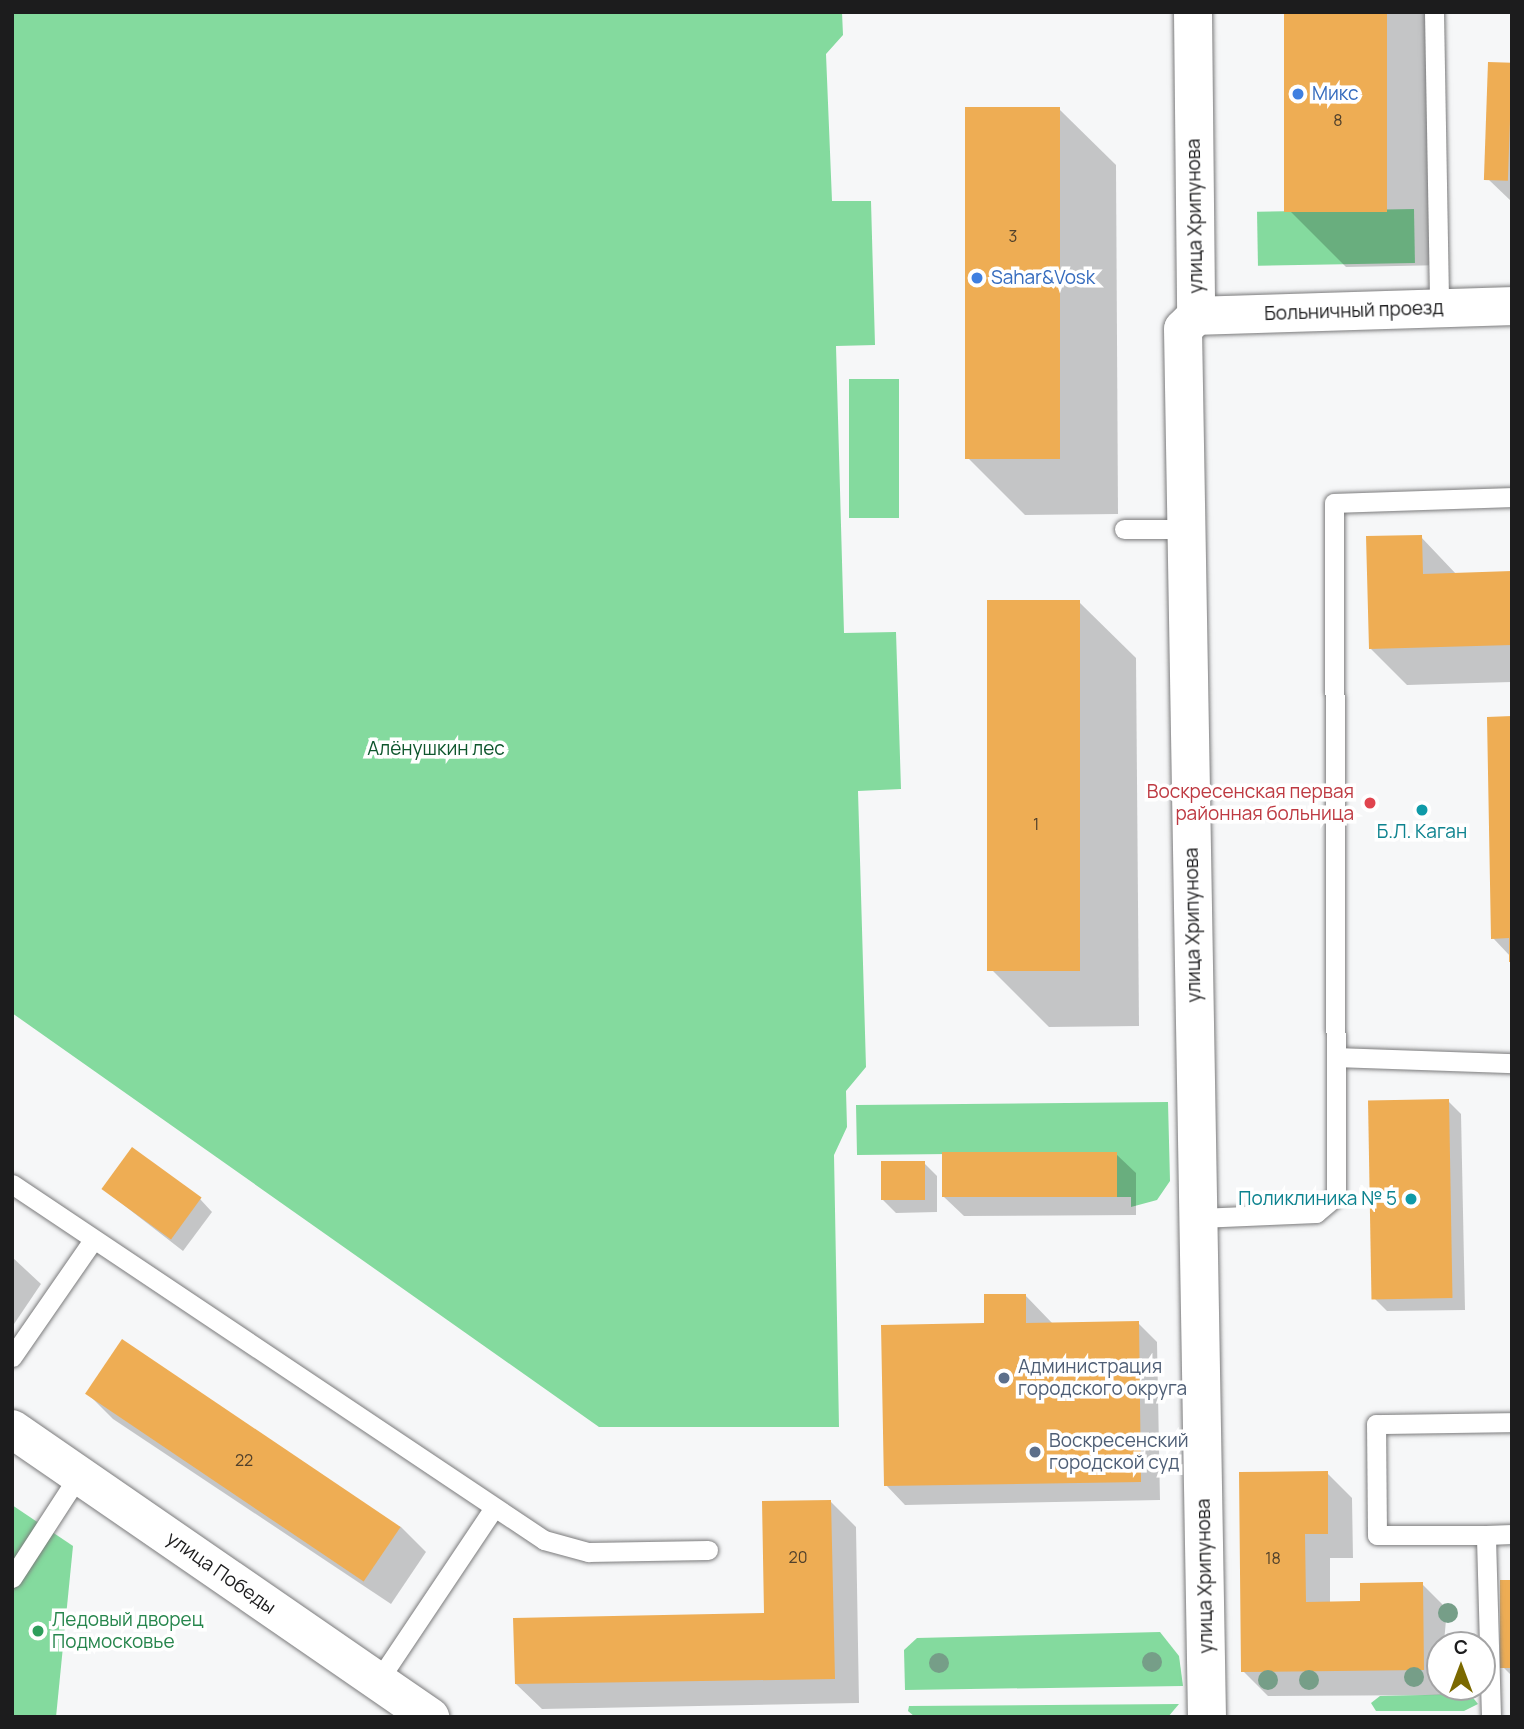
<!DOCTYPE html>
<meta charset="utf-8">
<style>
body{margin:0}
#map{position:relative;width:1524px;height:1729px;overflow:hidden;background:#f6f7f8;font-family:Manrope,sans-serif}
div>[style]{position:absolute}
.green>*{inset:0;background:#84da9e;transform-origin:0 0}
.shadow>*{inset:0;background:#0003}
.building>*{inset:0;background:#eead54;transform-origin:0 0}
.roads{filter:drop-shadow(0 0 2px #7b7b7c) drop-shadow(0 0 2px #7b7b7c)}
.service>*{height:19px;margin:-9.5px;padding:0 9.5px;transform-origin:9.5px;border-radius:9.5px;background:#fff}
.minor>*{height:38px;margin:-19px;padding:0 19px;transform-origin:19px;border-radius:19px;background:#fff}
.trees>*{width:20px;height:20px;margin:-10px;border-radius:50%;background:#769e88}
.dots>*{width:19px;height:19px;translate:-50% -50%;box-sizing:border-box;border:4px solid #fff;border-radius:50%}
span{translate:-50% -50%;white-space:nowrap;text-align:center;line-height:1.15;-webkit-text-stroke:7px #fff;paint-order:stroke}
.number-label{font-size:16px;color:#50402b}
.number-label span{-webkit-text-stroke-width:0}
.shop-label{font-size:19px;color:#366cbe}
.left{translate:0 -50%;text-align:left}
.street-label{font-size:19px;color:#1c1c1d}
.park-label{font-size:19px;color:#0e562d}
.health-label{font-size:19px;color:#be3a42}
.right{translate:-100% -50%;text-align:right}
.culture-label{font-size:19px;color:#0d838f}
.service-label{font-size:19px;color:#4e5e75}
.leisure-label{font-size:19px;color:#27864d}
.frame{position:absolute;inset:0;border:14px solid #1c1c1d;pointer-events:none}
.north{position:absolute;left:1426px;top:1631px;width:70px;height:70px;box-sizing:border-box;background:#fff;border:2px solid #a4a4a5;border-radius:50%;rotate:0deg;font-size:19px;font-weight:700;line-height:28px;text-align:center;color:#1c1c1d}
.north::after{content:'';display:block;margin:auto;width:24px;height:32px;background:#7b6900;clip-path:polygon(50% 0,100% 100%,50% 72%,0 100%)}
</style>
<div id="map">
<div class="green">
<i style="clip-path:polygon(12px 12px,842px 12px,843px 35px,826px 54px,832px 201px,871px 201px,875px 345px,836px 346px,844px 633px,896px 632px,901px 789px,858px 791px,866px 1067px,846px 1091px,847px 1127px,834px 1155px,839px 1427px,599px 1427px,12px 1013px)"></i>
<i style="left:1414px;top:209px;width:54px;height:157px;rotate:89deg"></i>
<i style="left:849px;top:379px;width:50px;height:139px"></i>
<i style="clip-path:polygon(1168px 1102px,1170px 1181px,1157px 1200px,1131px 1207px,1131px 1197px,1117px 1197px,1117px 1152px,857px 1155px,856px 1105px)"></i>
<i style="clip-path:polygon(12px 1505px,73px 1546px,56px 1717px,12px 1717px)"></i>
<i style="clip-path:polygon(1160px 1632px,1179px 1656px,1183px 1686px,905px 1690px,904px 1650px,917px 1638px)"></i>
<i style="clip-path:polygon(1470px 1694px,1478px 1704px,1464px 1711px,1376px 1711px,1371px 1703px,1380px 1696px)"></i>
<i style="clip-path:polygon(1179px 1704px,1168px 1717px,915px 1717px,908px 1711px,909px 1706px)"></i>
</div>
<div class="shadow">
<i style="clip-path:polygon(976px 12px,1076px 12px,977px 13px)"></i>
<i style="clip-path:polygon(1285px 12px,1442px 12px,1447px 265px,1346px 267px,1290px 211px)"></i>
<i style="clip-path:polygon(1512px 64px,1512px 202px,1488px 179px)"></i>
<i style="clip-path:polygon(1059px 109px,1116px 165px,1118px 514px,1025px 515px,969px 459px)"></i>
<i style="clip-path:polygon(1421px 537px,1457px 575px,1512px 573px,1512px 682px,1407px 685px,1371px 649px)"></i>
<i style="clip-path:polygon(1079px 602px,1136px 658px,1139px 1026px,1049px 1027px,993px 971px)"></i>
<i style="clip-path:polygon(1512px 718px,1511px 957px,1493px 938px)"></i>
<i style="clip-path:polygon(1448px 1101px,1461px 1114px,1465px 1310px,1387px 1311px,1375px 1299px)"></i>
<i style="clip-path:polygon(1116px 1154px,1136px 1173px,1136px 1215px,964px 1216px,944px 1197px)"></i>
<i style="clip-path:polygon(924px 1163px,937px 1176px,937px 1212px,896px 1213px,883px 1200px)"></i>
<i style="clip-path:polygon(103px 1189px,200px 1199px,212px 1212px,183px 1251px)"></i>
<i style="clip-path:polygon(12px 1257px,41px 1284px,12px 1327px)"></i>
<i style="clip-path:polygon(1025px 1295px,1053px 1324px,1138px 1323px,1157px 1342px,1160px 1500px,905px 1505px,886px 1485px)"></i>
<i style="clip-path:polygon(88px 1394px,401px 1527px,426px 1552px,391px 1604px,113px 1419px)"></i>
<i style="clip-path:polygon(1327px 1473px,1352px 1498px,1353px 1558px,1330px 1558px,1330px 1603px,1362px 1603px,1422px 1584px,1447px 1609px,1440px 1687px,1448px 1687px,1448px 1695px,1268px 1696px,1243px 1671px)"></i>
<i style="clip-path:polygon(831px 1502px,856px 1527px,859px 1703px,542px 1709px,516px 1684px,766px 1614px)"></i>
<i style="clip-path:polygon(1512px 1582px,1512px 1676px,1503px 1667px)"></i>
</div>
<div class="building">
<i style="left:1284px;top:12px;width:103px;height:200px"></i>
<i style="left:1488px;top:62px;width:24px;height:118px;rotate:2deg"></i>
<i style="left:1060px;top:107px;width:352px;height:95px;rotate:90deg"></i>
<i style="clip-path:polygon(1422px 535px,1423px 574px,1512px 571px,1512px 645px,1369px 649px,1366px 536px)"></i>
<i style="left:987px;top:600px;width:93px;height:371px"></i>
<i style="clip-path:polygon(1512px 716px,1512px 962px,1509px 962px,1509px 938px,1491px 939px,1487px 717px)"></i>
<i style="left:1449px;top:1099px;width:199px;height:81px;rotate:89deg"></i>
<i style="left:132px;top:1147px;width:86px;height:52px;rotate:36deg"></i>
<i style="left:1117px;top:1152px;width:45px;height:175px;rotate:90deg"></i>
<i style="left:925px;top:1161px;width:39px;height:44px;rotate:90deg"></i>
<i style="clip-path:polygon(984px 1294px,1026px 1294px,1026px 1323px,1139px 1321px,1141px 1482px,884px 1486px,881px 1325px,984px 1323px)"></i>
<i style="left:122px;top:1339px;width:336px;height:66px;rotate:34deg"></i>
<i style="clip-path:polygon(1328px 1471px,1328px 1534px,1305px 1534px,1306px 1602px,1360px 1601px,1360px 1583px,1423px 1582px,1424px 1670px,1241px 1672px,1239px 1472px)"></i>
<i style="clip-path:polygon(831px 1500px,835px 1679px,515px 1684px,513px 1618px,764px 1613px,762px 1501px)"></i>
<i style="left:1500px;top:1580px;width:12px;height:88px"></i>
</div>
<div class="roads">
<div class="service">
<i style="left:1434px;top:12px;width:296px;rotate:89deg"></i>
<i style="left:1124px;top:529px;width:63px"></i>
<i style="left:1337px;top:1057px;width:175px;rotate:2deg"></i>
<i style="left:12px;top:1184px;width:640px;rotate:33.79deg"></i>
<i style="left:544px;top:1540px;width:46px;rotate:15.3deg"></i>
<i style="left:588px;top:1552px;width:120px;rotate:-1deg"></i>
<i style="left:1199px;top:1218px;width:117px;rotate:-2.4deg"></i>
<i style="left:1316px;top:1213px;width:26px;rotate:-40deg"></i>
<i style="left:1336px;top:1196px;width:693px;rotate:-90.17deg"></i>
<i style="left:1334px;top:503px;width:178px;rotate:-1.9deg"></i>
<i style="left:12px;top:1357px;width:142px;rotate:-55.3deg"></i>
<i style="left:1486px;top:1535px;width:26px;rotate:-2deg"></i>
<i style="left:12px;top:1578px;width:123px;rotate:-57deg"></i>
<i style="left:378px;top:1681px;width:208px;rotate:-56.2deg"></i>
<i style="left:1491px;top:1717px;width:182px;rotate:-91.6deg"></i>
<i style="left:1486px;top:1535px;width:109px;rotate:180deg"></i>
<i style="left:1377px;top:1535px;width:111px;rotate:-90.5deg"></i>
<i style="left:1376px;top:1424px;width:136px;rotate:-0.8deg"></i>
</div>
<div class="minor">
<i style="left:1193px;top:12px;width:304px;rotate:89.4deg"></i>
<i style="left:1196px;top:316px;width:18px;rotate:135deg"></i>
<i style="left:1183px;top:329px;width:1388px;rotate:89.01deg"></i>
<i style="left:1196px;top:316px;width:316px;rotate:-1.8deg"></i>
<i style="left:12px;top:1429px;width:508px;rotate:34.57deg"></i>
</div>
</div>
<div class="trees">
<i style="left:1448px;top:1613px"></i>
<i style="left:1152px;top:1662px"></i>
<i style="left:939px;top:1663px"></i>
<i style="left:1414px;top:1677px"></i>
<i style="left:1268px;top:1680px"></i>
<i style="left:1309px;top:1680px"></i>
</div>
<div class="dots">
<i style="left:1298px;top:94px;background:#3f7fe0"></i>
<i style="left:977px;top:278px;background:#3f7fe0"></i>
<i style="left:1370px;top:803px;background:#e0444e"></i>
<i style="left:1422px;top:810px;background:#0f9aa8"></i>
<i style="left:1411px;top:1199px;background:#0f9aa8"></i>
<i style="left:1004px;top:1378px;background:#5c6f8a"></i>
<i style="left:1035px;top:1452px;background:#5c6f8a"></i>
<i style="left:38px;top:1631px;background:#2e9e5b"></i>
</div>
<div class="number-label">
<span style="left:1338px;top:120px">8</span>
<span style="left:1013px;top:236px">3</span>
<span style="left:1036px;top:824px">1</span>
<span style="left:244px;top:1460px">22</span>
<span style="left:798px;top:1557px">20</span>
<span style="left:1273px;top:1558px">18</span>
</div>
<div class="shop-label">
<span class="left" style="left:1312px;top:94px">Микс</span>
<span class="left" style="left:991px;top:278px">Sahar&amp;Vosk</span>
</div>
<div class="street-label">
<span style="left:1195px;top:216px;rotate:-91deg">улица Хрипунова</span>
<span style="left:1354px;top:311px;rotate:-2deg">Больничный проезд</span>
<span style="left:1193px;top:925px;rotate:-91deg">улица Хрипунова</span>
<span style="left:221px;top:1573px;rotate:35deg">улица Победы</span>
<span style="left:1205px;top:1576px;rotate:-91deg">улица Хрипунова</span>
</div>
<div class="park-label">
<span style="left:436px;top:749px">Алёнушкин лес</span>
</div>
<div class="health-label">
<span class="right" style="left:1354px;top:803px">Воскресенская первая<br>районная больница</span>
</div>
<div class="culture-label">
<span style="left:1422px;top:832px">Б.Л. Каган</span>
<span class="right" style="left:1397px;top:1199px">Поликлиника № 5</span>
</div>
<div class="service-label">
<span class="left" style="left:1018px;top:1378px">Администрация<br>городского округа</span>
<span class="left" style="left:1049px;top:1452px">Воскресенский<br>городской суд</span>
</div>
<div class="leisure-label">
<span class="left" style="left:52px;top:1631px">Ледовый дворец<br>Подмосковье</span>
</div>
<div class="frame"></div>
<div class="north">С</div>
</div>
